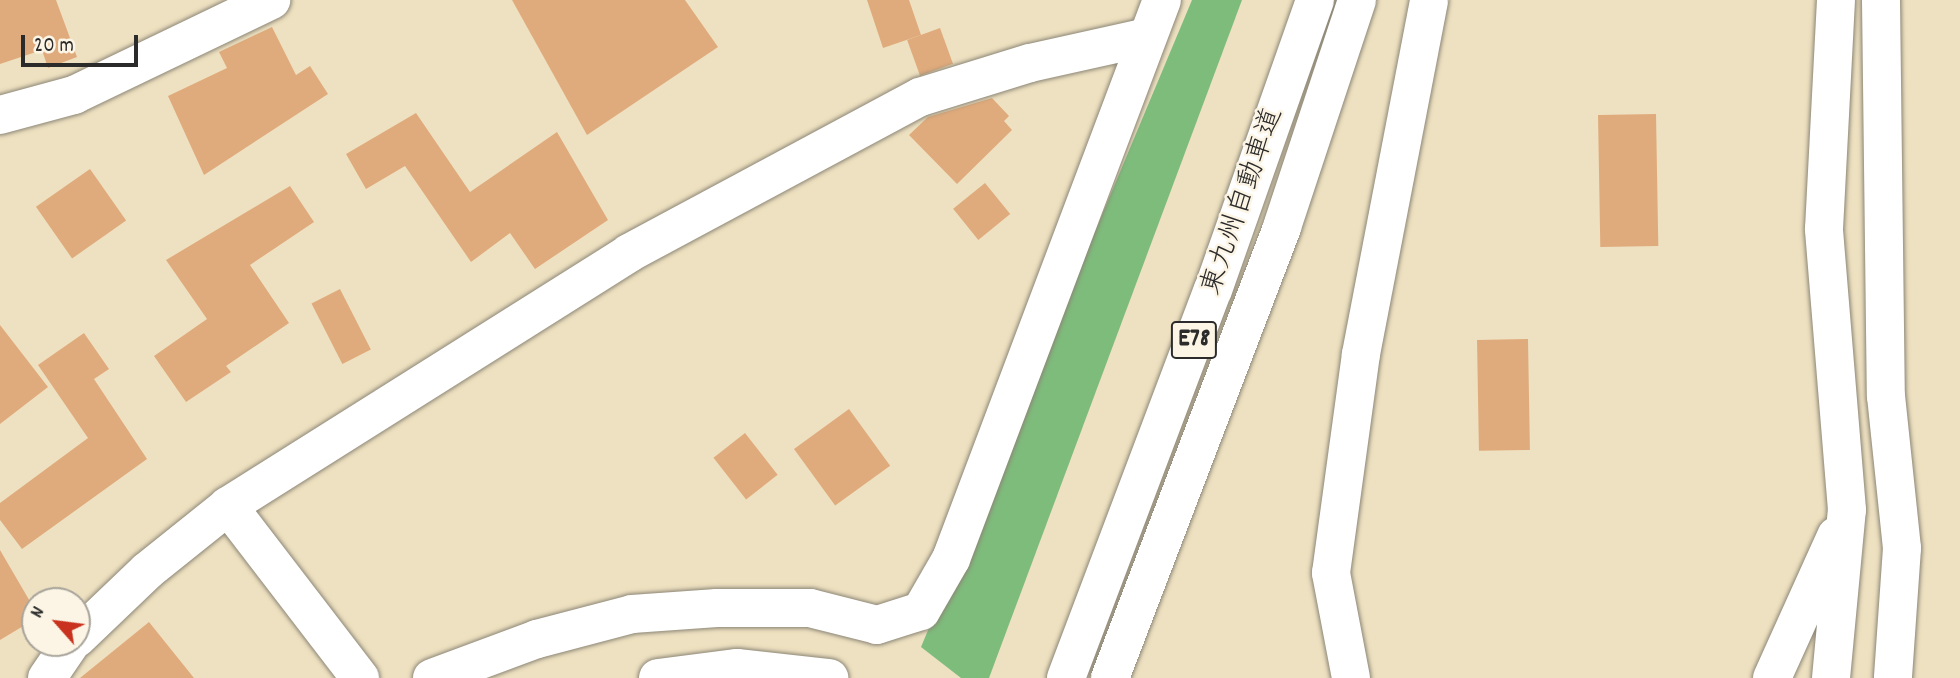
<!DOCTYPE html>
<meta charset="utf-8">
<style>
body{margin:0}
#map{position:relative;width:1960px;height:678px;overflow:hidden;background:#eee1c1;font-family:Dekko,"Klee One",sans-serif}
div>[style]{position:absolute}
.forest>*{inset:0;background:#7ebc7c}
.building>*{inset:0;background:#e0ab7c;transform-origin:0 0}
.roads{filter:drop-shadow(0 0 2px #8c8676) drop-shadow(0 0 2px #8c8676)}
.street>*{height:38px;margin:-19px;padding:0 19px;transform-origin:19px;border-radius:19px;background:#fff}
.highway>*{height:38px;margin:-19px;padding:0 19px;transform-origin:19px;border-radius:19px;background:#fff}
span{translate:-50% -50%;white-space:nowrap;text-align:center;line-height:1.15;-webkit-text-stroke:5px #fcf5e5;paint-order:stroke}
.shield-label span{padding:2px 5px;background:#fcf5e5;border:2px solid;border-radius:5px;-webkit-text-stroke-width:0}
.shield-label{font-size:26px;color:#2b2b2b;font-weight:700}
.street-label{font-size:28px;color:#2b2b2b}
.north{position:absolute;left:21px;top:587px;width:70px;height:70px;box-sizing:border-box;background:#fcf5e5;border:2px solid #a8a49b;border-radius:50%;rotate:298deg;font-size:19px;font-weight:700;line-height:28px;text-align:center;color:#2b2b2b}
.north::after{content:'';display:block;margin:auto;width:24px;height:32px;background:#c8321e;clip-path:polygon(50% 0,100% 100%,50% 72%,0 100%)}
.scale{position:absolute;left:21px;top:35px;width:117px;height:32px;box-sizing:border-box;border:4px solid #2b2b2b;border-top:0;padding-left:9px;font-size:21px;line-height:24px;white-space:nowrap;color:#2b2b2b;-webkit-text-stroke:5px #fcf5e5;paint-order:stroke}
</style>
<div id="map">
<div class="forest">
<i style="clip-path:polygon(1192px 0,1242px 0,989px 678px,961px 678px,921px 647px)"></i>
</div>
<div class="building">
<i style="clip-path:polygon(0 0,56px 0,77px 57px,48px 68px,42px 50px,0 64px)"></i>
<i style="clip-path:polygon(512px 0,685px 0,718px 47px,587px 135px)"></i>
<i style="clip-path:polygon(867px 0,909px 0,921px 35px,883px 48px)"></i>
<i style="clip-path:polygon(272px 27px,296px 75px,310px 66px,328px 94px,204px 175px,168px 96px,227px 68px,219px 52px)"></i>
<i style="left:940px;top:28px;width:38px;height:35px;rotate:70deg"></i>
<i style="clip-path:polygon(992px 98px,1009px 116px,1004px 121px,1012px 130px,957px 184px,909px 135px,928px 117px)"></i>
<i style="clip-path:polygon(416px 113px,470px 192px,557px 132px,608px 220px,535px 269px,510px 233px,471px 262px,405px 166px,366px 189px,346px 154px)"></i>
<i style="left:1656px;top:114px;width:132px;height:58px;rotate:89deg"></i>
<i style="left:90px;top:169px;width:63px;height:66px;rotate:55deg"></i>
<i style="left:985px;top:183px;width:40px;height:41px;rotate:51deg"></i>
<i style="clip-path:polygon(290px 186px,314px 222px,250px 265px,289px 323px,226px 366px,231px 372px,186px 402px,154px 356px,207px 319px,166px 260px)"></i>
<i style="left:340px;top:289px;width:68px;height:32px;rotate:63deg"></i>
<i style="clip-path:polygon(0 325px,48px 387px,0 424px)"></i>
<i style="clip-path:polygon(84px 333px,109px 369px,94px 379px,147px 459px,22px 549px,0 520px,0 503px,88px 438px,38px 365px)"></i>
<i style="left:1528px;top:339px;width:111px;height:51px;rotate:89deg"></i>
<i style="left:849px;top:409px;width:70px;height:68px;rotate:54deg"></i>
<i style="left:745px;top:433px;width:53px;height:40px;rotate:52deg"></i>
<i style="clip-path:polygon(0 550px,35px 610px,35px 619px,0 640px)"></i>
<i style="clip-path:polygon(149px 622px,194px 678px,80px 678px)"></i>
</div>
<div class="roads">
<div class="street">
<i style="left:0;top:115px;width:77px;rotate:-15.1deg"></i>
<i style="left:74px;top:95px;width:219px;rotate:-25.7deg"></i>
<i style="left:228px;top:506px;width:217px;rotate:52.5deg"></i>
<i style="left:77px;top:638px;width:97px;rotate:-43.7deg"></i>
<i style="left:147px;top:571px;width:104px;rotate:-38.7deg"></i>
<i style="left:228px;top:506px;width:474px;rotate:-32.2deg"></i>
<i style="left:629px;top:253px;width:330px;rotate:-28.2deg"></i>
<i style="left:920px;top:97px;width:115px;rotate:-17.2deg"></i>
<i style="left:1030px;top:63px;width:120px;rotate:-12.5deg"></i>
<i style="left:47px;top:678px;width:42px;rotate:-55.6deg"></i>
<i style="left:432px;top:678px;width:112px;rotate:-20.4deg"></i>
<i style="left:537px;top:639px;width:98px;rotate:-14.7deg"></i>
<i style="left:632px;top:614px;width:85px;rotate:-4deg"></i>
<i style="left:717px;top:608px;width:93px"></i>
<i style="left:810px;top:608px;width:69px;rotate:14.2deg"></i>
<i style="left:877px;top:625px;width:46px;rotate:-17.7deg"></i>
<i style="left:921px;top:611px;width:60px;rotate:-60deg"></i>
<i style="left:951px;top:559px;width:597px;rotate:-69.32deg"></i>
</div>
<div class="highway">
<i style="left:1881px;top:0;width:396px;rotate:89.3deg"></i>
<i style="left:1886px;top:396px;width:153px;rotate:84deg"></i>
<i style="left:1902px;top:548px;width:130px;rotate:94deg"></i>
<i style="left:658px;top:678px;width:80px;rotate:-7.2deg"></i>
<i style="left:737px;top:668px;width:93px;rotate:6.2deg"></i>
<i style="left:1066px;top:678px;width:415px;rotate:-69.3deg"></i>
<i style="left:1213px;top:290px;width:307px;rotate:-70.6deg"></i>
<i style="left:1110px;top:678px;width:483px;rotate:-69.1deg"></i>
<i style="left:1282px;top:227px;width:239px;rotate:-71.7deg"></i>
<i style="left:1351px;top:678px;width:107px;rotate:-100.8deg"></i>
<i style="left:1331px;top:573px;width:221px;rotate:-82.2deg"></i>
<i style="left:1361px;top:354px;width:360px;rotate:-79.1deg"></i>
<i style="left:1772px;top:678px;width:156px;rotate:-65.7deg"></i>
<i style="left:1831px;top:678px;width:169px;rotate:-84.6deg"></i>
<i style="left:1847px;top:510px;width:282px;rotate:-94.7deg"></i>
<i style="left:1824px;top:229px;width:229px;rotate:-87deg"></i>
</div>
</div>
<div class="shield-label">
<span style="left:1194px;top:340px">E78</span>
</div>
<div class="street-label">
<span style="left:1244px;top:202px;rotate:-71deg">東九州自動車道</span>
</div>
<div class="north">N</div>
<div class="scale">20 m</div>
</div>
